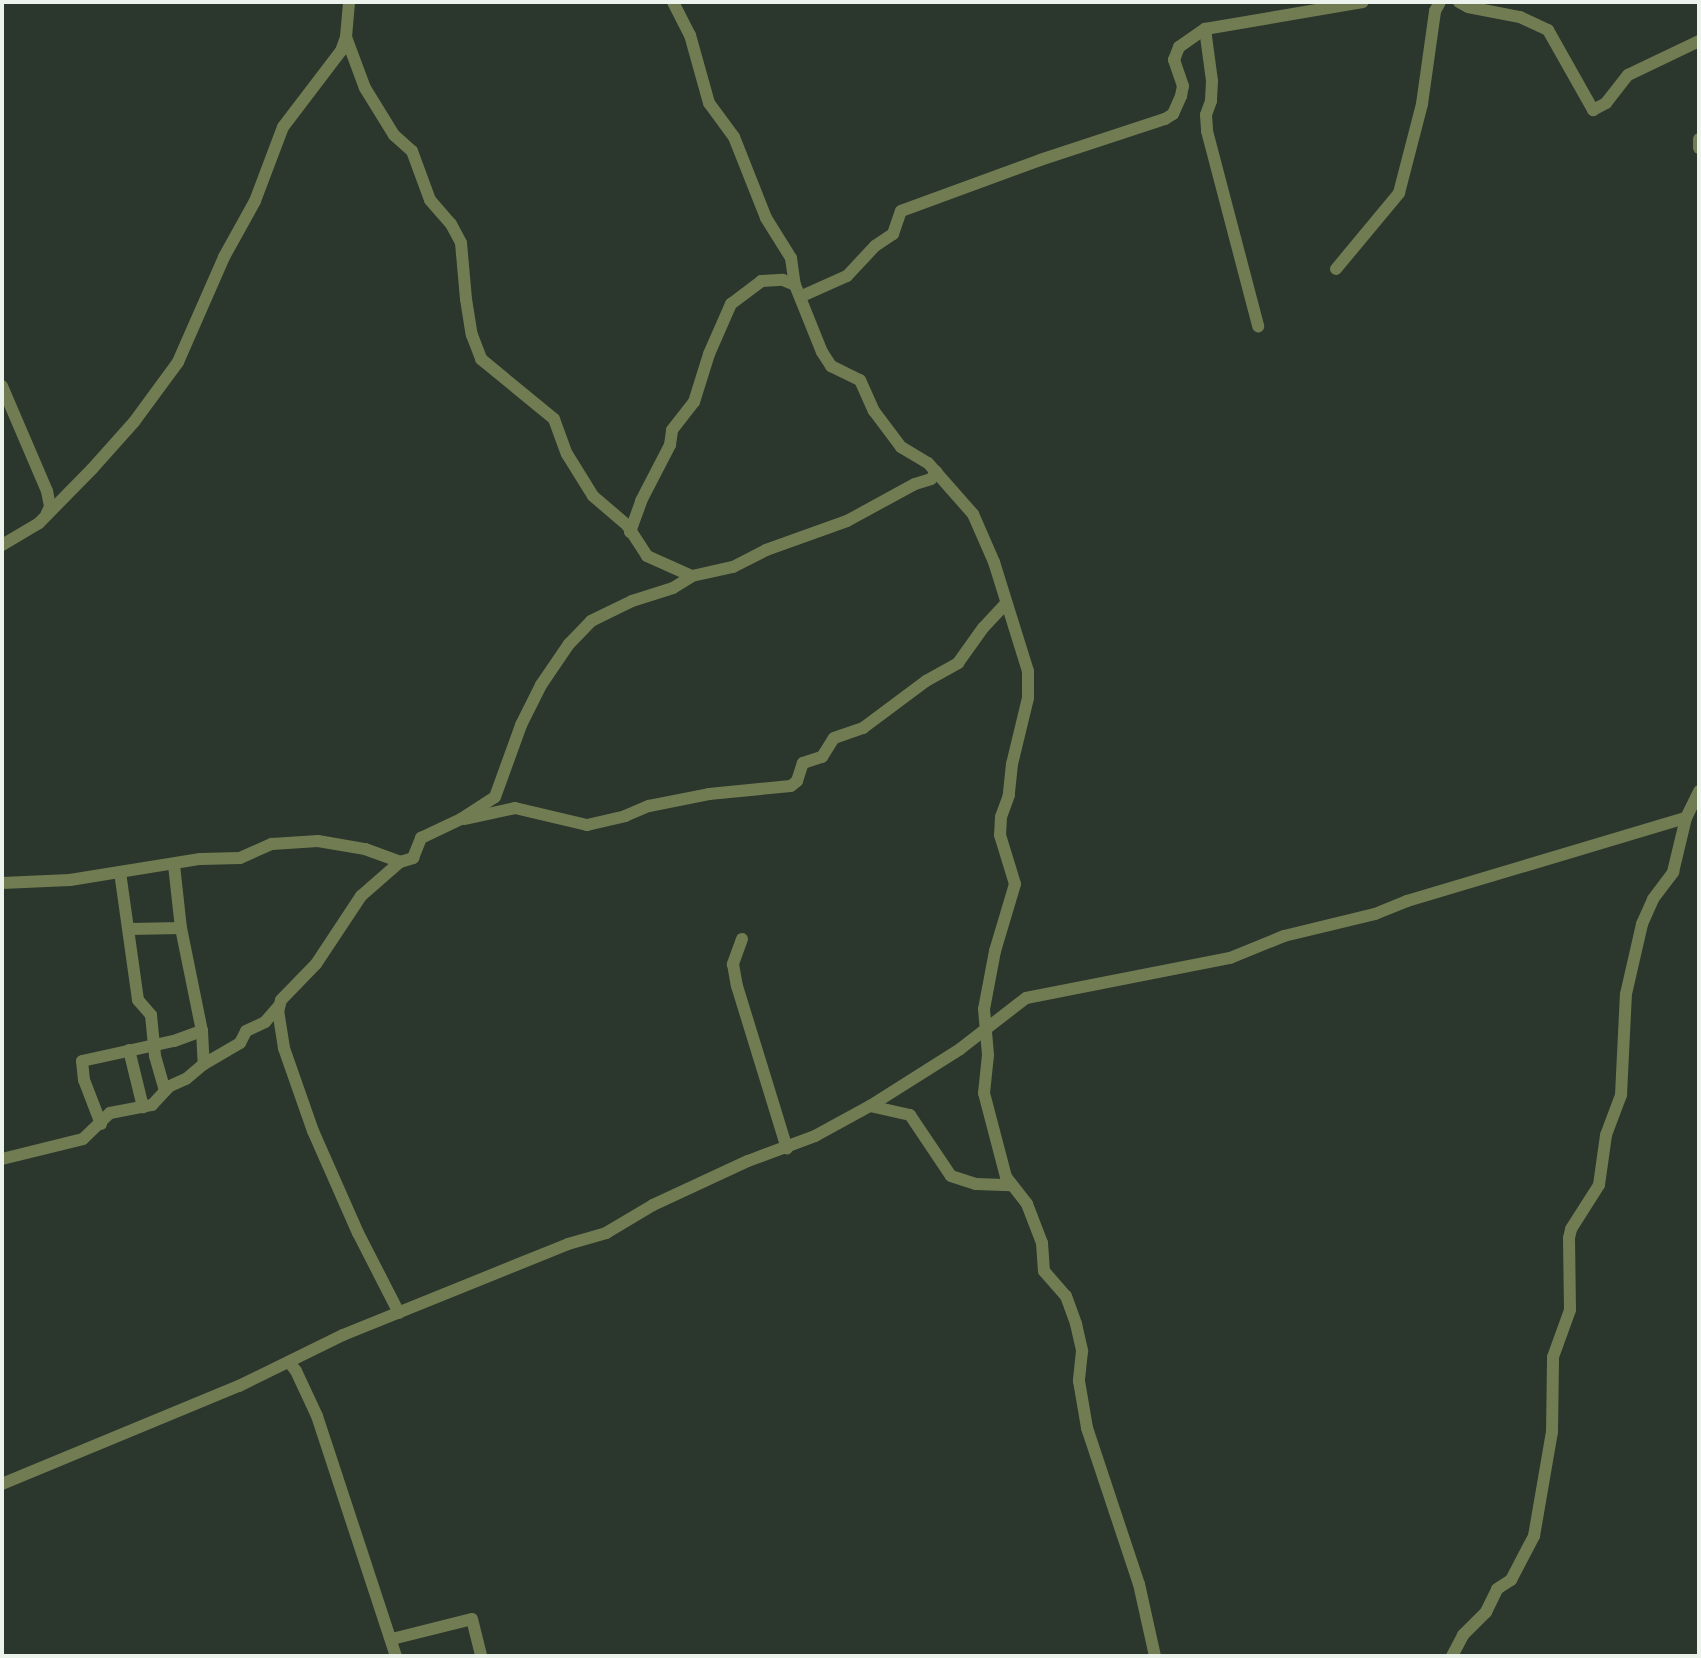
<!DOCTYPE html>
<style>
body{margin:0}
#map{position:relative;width:1701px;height:1658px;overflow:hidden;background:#2b362d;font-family:"PT Sans",sans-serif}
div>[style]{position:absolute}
.minor>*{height:12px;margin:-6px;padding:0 6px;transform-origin:6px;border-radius:6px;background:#717c52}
span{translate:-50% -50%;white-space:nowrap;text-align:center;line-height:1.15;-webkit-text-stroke:7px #212c23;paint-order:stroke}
.frame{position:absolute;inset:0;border:4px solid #ecf3ed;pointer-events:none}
</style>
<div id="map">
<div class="minor">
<i style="left:673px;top:2px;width:37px;rotate:63deg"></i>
<i style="left:690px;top:35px;width:71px;rotate:74.4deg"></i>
<i style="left:709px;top:103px;width:42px;rotate:53.7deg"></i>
<i style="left:734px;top:137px;width:87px;rotate:68.4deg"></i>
<i style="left:766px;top:218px;width:47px;rotate:58deg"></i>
<i style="left:791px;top:258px;width:27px;rotate:82deg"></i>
<i style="left:795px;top:285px;width:72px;rotate:68.1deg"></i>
<i style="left:822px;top:352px;width:17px;rotate:57deg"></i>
<i style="left:831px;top:366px;width:32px;rotate:26deg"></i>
<i style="left:860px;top:380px;width:34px;rotate:66deg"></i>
<i style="left:874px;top:411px;width:45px;rotate:53.1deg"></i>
<i style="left:901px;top:447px;width:31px;rotate:31deg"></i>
<i style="left:928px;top:463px;width:68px;rotate:48.6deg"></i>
<i style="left:973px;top:514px;width:52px;rotate:66.4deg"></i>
<i style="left:994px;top:562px;width:114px;rotate:72.7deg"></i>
<i style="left:1028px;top:671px;width:27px;rotate:90deg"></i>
<i style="left:1028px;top:698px;width:68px;rotate:103.6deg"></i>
<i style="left:1012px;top:764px;width:31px;rotate:96deg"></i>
<i style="left:1009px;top:795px;width:23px;rotate:110deg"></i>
<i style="left:1001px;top:817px;width:18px;rotate:93deg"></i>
<i style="left:1000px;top:835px;width:51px;rotate:73deg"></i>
<i style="left:1015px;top:884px;width:70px;rotate:106.6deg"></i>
<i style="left:995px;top:951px;width:59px;rotate:100.7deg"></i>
<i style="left:984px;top:1009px;width:46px;rotate:85deg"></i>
<i style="left:988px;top:1055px;width:38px;rotate:96deg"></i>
<i style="left:984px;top:1093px;width:87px;rotate:75.3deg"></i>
<i style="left:1006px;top:1177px;width:34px;rotate:52deg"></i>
<i style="left:1027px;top:1204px;width:42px;rotate:69deg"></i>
<i style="left:1042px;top:1243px;width:28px;rotate:86deg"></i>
<i style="left:1044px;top:1271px;width:33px;rotate:49deg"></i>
<i style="left:1066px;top:1296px;width:30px;rotate:70deg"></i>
<i style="left:1076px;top:1324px;width:28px;rotate:77deg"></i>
<i style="left:1082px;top:1351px;width:30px;rotate:96deg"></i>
<i style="left:1079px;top:1381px;width:48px;rotate:80.3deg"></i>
<i style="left:1087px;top:1428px;width:164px;rotate:71.6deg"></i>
<i style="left:1139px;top:1584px;width:74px;rotate:77.5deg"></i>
<i style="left:1459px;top:2px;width:10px;rotate:29deg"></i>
<i style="left:1468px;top:7px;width:53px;rotate:10.9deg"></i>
<i style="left:1520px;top:17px;width:31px;rotate:25deg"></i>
<i style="left:1548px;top:30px;width:92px;rotate:60.6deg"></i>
<i style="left:1593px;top:110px;width:15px;rotate:-28deg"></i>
<i style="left:1606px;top:103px;width:36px;rotate:-52deg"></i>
<i style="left:1628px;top:75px;width:79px;rotate:-25.6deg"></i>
<i style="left:1205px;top:29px;width:52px;rotate:82.3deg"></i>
<i style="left:1212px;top:81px;width:20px;rotate:93deg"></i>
<i style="left:1211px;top:101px;width:15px;rotate:110deg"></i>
<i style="left:1206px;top:115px;width:16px;rotate:86deg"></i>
<i style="left:1207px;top:131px;width:202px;rotate:75.3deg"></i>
<i style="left:346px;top:37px;width:54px;rotate:69.6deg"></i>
<i style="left:365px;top:88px;width:55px;rotate:58.3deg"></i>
<i style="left:394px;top:135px;width:24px;rotate:42deg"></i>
<i style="left:412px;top:151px;width:52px;rotate:69.8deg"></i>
<i style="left:430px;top:200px;width:32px;rotate:49deg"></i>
<i style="left:451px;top:224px;width:21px;rotate:62deg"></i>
<i style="left:461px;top:243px;width:56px;rotate:84.9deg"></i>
<i style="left:466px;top:299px;width:36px;rotate:81deg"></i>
<i style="left:472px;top:335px;width:26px;rotate:69deg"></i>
<i style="left:481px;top:359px;width:94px;rotate:39.4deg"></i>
<i style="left:554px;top:419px;width:37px;rotate:70deg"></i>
<i style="left:567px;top:454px;width:49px;rotate:58.2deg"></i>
<i style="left:593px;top:496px;width:45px;rotate:40.5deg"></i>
<i style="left:627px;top:525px;width:37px;rotate:57deg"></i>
<i style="left:647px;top:556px;width:49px;rotate:24deg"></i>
<i style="left:1699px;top:139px;width:9px;rotate:90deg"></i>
<i style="left:1336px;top:269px;width:99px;rotate:-50.3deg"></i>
<i style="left:1399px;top:193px;width:92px;rotate:-75.5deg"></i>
<i style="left:1422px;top:104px;width:94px;rotate:-82deg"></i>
<i style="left:1435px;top:11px;width:10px;rotate:-61deg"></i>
<i style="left:802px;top:296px;width:49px;rotate:-24deg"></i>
<i style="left:847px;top:276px;width:41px;rotate:-47deg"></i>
<i style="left:875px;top:246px;width:22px;rotate:-34deg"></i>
<i style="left:893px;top:234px;width:24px;rotate:-71deg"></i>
<i style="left:901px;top:211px;width:148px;rotate:-20.1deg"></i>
<i style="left:1040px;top:160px;width:132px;rotate:-18.2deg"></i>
<i style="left:1165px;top:119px;width:9px;rotate:-32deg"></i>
<i style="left:1173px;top:114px;width:20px;rotate:-66deg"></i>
<i style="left:1181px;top:96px;width:10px;rotate:-79deg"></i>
<i style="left:1183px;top:86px;width:28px;rotate:-109deg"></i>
<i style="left:1174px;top:60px;width:14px;rotate:-69deg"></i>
<i style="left:1179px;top:47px;width:32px;rotate:-35deg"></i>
<i style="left:1205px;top:29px;width:160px;rotate:-9.7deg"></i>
<i style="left:2px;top:386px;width:114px;rotate:66.8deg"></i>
<i style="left:47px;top:491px;width:16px;rotate:79deg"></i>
<i style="left:50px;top:507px;width:7px;rotate:117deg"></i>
<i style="left:630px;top:532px;width:33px;rotate:-70deg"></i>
<i style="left:641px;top:501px;width:63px;rotate:-62.6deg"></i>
<i style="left:670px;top:445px;width:15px;rotate:-82deg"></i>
<i style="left:672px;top:430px;width:36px;rotate:-52deg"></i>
<i style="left:694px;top:402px;width:50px;rotate:-72.6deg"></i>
<i style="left:709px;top:354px;width:55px;rotate:-66.3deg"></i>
<i style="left:731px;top:304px;width:38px;rotate:-37deg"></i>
<i style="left:761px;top:281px;width:22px;rotate:-3deg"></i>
<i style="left:783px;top:280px;width:13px;rotate:23deg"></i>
<i style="left:2px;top:545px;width:43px;rotate:-30.7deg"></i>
<i style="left:39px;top:523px;width:76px;rotate:-45.5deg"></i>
<i style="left:92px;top:469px;width:63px;rotate:-48.2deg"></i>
<i style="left:134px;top:422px;width:74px;rotate:-53.7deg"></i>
<i style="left:178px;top:362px;width:115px;rotate:-66.3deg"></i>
<i style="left:224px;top:257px;width:64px;rotate:-61deg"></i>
<i style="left:255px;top:201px;width:79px;rotate:-69.3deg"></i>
<i style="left:283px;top:127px;width:96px;rotate:-52.7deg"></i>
<i style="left:341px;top:51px;width:15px;rotate:-70deg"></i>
<i style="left:346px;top:37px;width:35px;rotate:-85deg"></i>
<i style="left:465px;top:819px;width:51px;rotate:-12.4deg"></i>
<i style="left:515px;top:808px;width:74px;rotate:13.3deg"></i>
<i style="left:587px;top:825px;width:39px;rotate:-13deg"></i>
<i style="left:625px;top:816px;width:26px;rotate:-23deg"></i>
<i style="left:649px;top:806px;width:61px;rotate:-11.3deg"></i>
<i style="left:709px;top:794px;width:82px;rotate:-5.6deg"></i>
<i style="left:791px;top:786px;width:8px;rotate:-40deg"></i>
<i style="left:797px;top:781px;width:19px;rotate:-72deg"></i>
<i style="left:803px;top:763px;width:20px;rotate:-18deg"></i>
<i style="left:822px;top:757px;width:22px;rotate:-58deg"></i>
<i style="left:834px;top:738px;width:31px;rotate:-19deg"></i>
<i style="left:863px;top:728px;width:79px;rotate:-36.7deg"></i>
<i style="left:926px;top:681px;width:37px;rotate:-29deg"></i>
<i style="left:958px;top:663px;width:43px;rotate:-54.5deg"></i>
<i style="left:983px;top:628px;width:33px;rotate:-47deg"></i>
<i style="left:174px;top:865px;width:63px;rotate:83.7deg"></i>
<i style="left:181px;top:928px;width:105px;rotate:78.5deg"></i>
<i style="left:202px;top:1031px;width:33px;rotate:87deg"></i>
<i style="left:120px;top:872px;width:129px;rotate:82deg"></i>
<i style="left:138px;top:1000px;width:20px;rotate:49deg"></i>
<i style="left:151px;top:1015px;width:41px;rotate:84.4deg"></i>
<i style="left:155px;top:1056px;width:36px;rotate:74deg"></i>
<i style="left:2px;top:883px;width:68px;rotate:-2.5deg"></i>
<i style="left:70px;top:880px;width:132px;rotate:-9.2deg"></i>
<i style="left:200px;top:859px;width:40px;rotate:-1.4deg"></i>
<i style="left:240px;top:858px;width:35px;rotate:-24deg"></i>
<i style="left:272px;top:844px;width:46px;rotate:-3.7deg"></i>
<i style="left:318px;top:841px;width:48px;rotate:9.7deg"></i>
<i style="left:365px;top:849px;width:37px;rotate:20deg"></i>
<i style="left:129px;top:929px;width:52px;rotate:-1.1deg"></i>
<i style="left:742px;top:939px;width:27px;rotate:110deg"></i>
<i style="left:733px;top:964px;width:22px;rotate:80deg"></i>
<i style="left:737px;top:986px;width:170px;rotate:72.9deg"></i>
<i style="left:129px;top:1050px;width:59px;rotate:76.2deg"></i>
<i style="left:870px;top:1106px;width:41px;rotate:12.7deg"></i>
<i style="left:910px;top:1115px;width:73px;rotate:56.1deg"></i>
<i style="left:951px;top:1176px;width:26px;rotate:18deg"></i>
<i style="left:976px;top:1184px;width:35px;rotate:2deg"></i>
<i style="left:101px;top:1124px;width:47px;rotate:-111.1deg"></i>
<i style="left:84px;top:1080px;width:19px;rotate:-96deg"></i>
<i style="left:82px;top:1061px;width:94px;rotate:-12.3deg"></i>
<i style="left:174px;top:1041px;width:30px;rotate:-20deg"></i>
<i style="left:2px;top:1159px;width:83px;rotate:-13.9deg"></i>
<i style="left:83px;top:1139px;width:37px;rotate:-44deg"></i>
<i style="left:110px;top:1113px;width:43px;rotate:-10.8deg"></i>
<i style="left:152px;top:1105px;width:26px;rotate:-47deg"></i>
<i style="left:170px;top:1086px;width:17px;rotate:-24deg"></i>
<i style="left:186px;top:1079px;width:23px;rotate:-40deg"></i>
<i style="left:204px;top:1064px;width:42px;rotate:-30.3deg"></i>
<i style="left:240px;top:1043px;width:13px;rotate:-63deg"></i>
<i style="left:246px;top:1031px;width:21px;rotate:-25deg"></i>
<i style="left:265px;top:1022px;width:21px;rotate:-49deg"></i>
<i style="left:399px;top:1313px;width:90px;rotate:-117.1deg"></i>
<i style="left:358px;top:1233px;width:111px;rotate:-113.8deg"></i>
<i style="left:313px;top:1131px;width:88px;rotate:-109.3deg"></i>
<i style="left:284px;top:1048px;width:36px;rotate:-99deg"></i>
<i style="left:278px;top:1012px;width:12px;rotate:-76deg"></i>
<i style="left:281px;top:1000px;width:50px;rotate:-45.8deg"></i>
<i style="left:316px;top:964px;width:82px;rotate:-56.5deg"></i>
<i style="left:361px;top:896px;width:52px;rotate:-41.1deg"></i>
<i style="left:400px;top:862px;width:14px;rotate:-17deg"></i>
<i style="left:413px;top:858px;width:22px;rotate:-68deg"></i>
<i style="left:421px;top:838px;width:44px;rotate:-25.4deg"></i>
<i style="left:461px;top:819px;width:40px;rotate:-32.9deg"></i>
<i style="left:495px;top:797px;width:77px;rotate:-70.1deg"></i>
<i style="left:521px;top:725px;width:45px;rotate:-63.4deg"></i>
<i style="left:541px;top:685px;width:50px;rotate:-55.7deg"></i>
<i style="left:569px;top:644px;width:32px;rotate:-46deg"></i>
<i style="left:591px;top:621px;width:46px;rotate:-26deg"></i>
<i style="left:632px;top:601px;width:43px;rotate:-17.6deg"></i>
<i style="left:673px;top:588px;width:22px;rotate:-32deg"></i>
<i style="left:692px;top:576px;width:42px;rotate:-12.4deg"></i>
<i style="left:733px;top:567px;width:37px;rotate:-27deg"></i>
<i style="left:766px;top:550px;width:86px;rotate:-19.7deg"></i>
<i style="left:847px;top:521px;width:77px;rotate:-28.6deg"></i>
<i style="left:915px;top:484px;width:17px;rotate:-17deg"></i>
<i style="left:931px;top:479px;width:9px;rotate:-54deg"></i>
<i style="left:289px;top:1362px;width:11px;rotate:52deg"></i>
<i style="left:296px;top:1371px;width:50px;rotate:65deg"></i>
<i style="left:317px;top:1416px;width:253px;rotate:71.8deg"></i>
<i style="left:2px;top:1484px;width:256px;rotate:-22.5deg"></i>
<i style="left:239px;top:1386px;width:116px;rotate:-26.1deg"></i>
<i style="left:343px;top:1335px;width:243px;rotate:-22deg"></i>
<i style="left:568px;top:1244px;width:40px;rotate:-16deg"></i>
<i style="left:606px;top:1233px;width:55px;rotate:-30.8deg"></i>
<i style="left:653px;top:1205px;width:105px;rotate:-24.9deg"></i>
<i style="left:748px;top:1161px;width:72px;rotate:-20.5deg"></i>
<i style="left:815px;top:1136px;width:63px;rotate:-28.6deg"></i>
<i style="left:870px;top:1106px;width:107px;rotate:-32.3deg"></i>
<i style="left:960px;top:1049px;width:83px;rotate:-37.7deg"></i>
<i style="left:1026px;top:998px;width:208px;rotate:-11.1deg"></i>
<i style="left:1230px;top:958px;width:58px;rotate:-22.2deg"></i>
<i style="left:1284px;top:936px;width:94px;rotate:-13.6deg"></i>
<i style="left:1375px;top:914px;width:35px;rotate:-22deg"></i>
<i style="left:1407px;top:901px;width:291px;rotate:-16.6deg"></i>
<i style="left:392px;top:1639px;width:82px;rotate:-14deg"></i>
<i style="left:472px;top:1619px;width:38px;rotate:76deg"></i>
<i style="left:1452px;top:1656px;width:24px;rotate:-62deg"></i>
<i style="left:1463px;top:1635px;width:33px;rotate:-45deg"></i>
<i style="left:1486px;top:1612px;width:25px;rotate:-64deg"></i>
<i style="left:1497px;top:1589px;width:17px;rotate:-33deg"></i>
<i style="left:1511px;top:1580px;width:50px;rotate:-62.4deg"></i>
<i style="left:1534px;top:1536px;width:106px;rotate:-80.2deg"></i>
<i style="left:1552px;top:1432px;width:75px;rotate:-89.2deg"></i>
<i style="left:1553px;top:1357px;width:50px;rotate:-70.1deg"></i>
<i style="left:1570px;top:1310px;width:72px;rotate:-90.8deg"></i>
<i style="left:1569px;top:1238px;width:9px;rotate:-77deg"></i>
<i style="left:1571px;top:1229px;width:52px;rotate:-57.5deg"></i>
<i style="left:1599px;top:1185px;width:50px;rotate:-82deg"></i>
<i style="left:1606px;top:1135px;width:43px;rotate:-69.4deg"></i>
<i style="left:1621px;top:1095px;width:101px;rotate:-87.2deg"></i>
<i style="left:1626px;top:994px;width:72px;rotate:-77.1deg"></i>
<i style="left:1642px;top:924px;width:27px;rotate:-66deg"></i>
<i style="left:1653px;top:899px;width:34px;rotate:-53deg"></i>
<i style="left:1673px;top:872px;width:56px;rotate:-76.5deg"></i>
<i style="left:1686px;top:818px;width:30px;rotate:-64deg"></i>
</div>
<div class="frame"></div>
</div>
